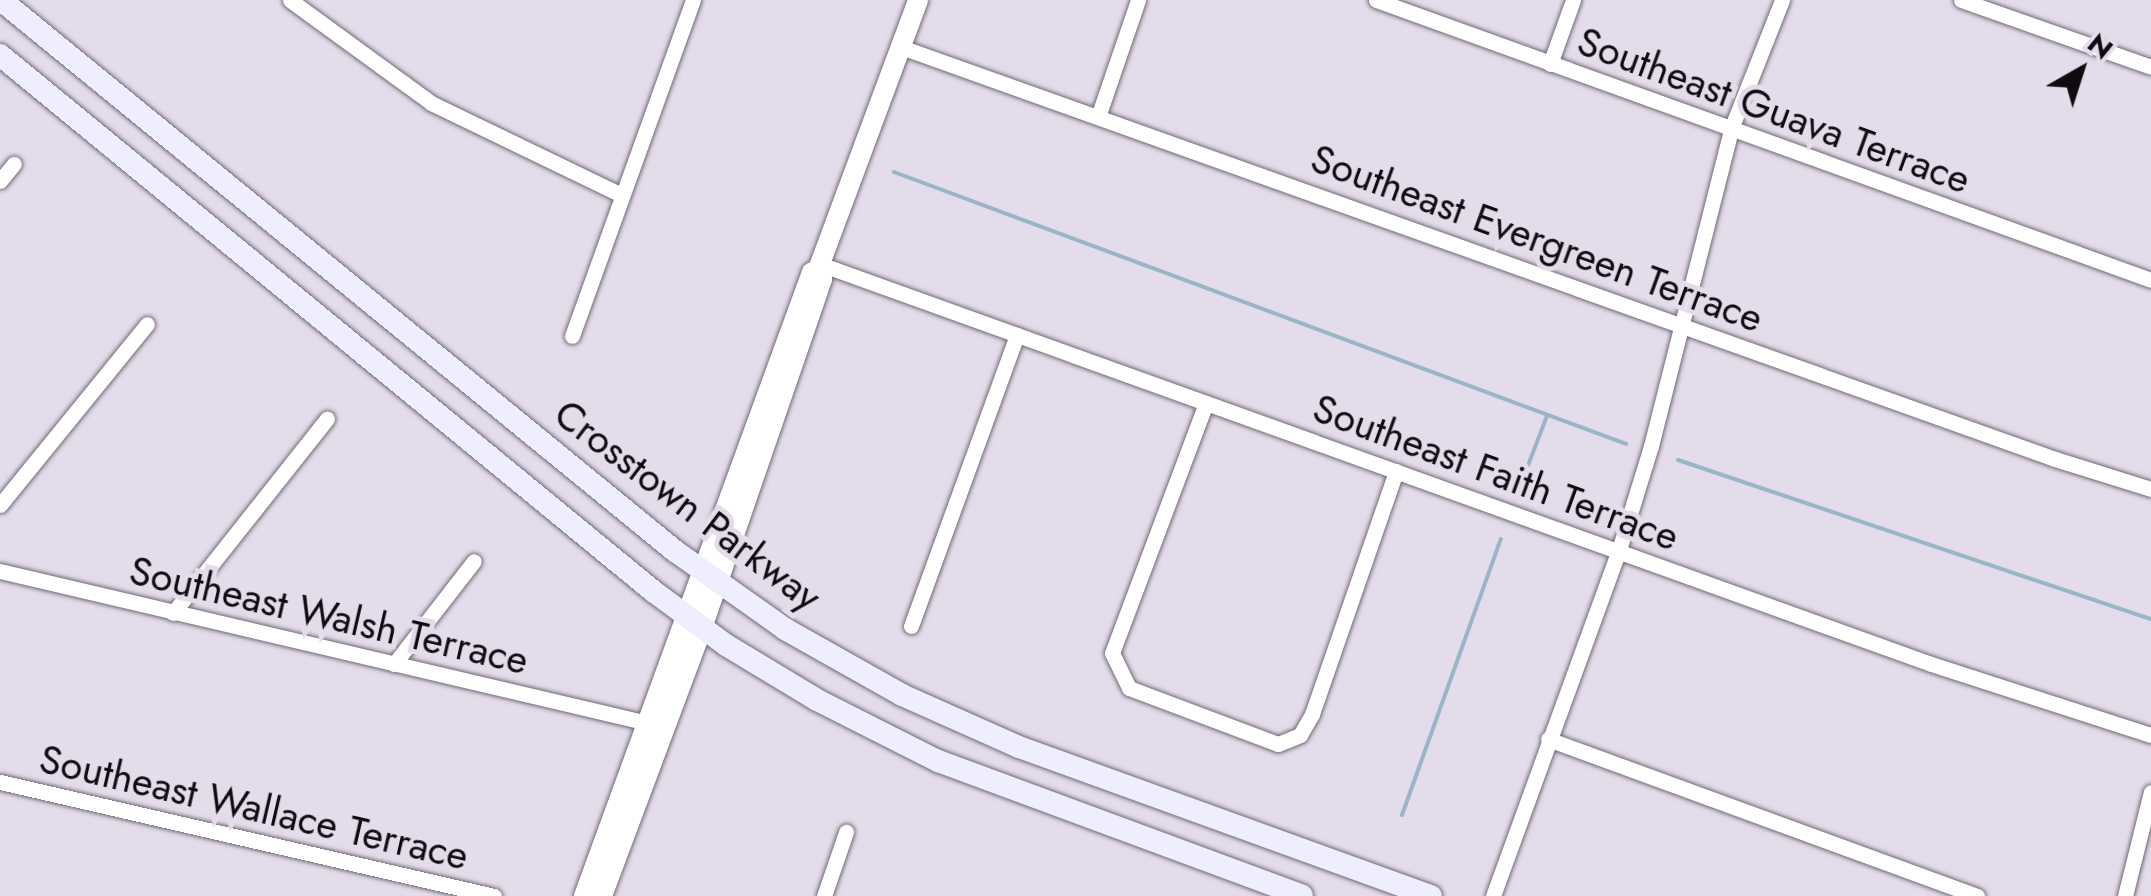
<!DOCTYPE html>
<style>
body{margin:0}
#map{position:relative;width:2151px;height:896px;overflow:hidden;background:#e4dceb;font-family:Jost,sans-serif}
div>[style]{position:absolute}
.stream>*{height:4px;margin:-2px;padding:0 2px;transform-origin:2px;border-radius:2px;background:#99b5c7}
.roads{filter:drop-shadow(0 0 2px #706976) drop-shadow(0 0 2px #706976)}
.minor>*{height:15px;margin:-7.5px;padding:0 7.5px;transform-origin:7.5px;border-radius:7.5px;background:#fff}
.tertiary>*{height:20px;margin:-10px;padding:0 10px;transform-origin:10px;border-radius:10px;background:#fff}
.secondary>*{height:22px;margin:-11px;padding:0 11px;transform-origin:11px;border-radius:11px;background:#eeeefe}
span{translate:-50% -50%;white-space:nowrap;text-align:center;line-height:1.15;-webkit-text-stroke:10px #e4dceb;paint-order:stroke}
.street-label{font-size:40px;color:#0f0c11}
.north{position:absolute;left:2031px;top:20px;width:100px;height:100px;-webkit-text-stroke:8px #e4dceb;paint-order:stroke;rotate:39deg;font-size:28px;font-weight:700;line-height:40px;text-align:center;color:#0f0c11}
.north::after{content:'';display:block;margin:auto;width:35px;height:45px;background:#0f0c11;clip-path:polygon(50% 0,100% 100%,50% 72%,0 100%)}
</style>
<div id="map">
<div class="stream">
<i style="left:894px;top:172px;width:781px;rotate:20.38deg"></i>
<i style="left:1678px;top:460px;width:499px;rotate:18.6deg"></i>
<i style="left:1522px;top:481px;width:70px;rotate:-69deg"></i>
<i style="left:1402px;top:815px;width:293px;rotate:-70.3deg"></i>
</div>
<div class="roads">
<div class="minor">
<i style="left:290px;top:0;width:175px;rotate:36.1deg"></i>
<i style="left:431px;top:103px;width:211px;rotate:25.8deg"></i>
<i style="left:1376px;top:0;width:824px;rotate:19.86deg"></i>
<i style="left:1961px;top:0;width:201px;rotate:19.4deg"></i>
<i style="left:901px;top:47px;width:1225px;rotate:19.65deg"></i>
<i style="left:2055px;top:459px;width:101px;rotate:17.4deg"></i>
<i style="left:1550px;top:64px;width:68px;rotate:-70.2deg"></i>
<i style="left:1099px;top:114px;width:120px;rotate:-71.1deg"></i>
<i style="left:0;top:181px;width:22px;rotate:-51deg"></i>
<i style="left:820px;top:264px;width:1181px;rotate:19.8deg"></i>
<i style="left:1931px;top:664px;width:231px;rotate:17.9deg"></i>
<i style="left:572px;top:336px;width:357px;rotate:-70.2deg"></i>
<i style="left:1206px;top:403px;width:267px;rotate:110.6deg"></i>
<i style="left:1112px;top:653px;width:39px;rotate:64deg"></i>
<i style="left:1129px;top:688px;width:159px;rotate:20.6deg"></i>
<i style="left:1278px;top:744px;width:24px;rotate:-22deg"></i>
<i style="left:1300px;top:735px;width:24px;rotate:-60deg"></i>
<i style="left:1312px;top:714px;width:257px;rotate:-70.9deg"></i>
<i style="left:0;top:505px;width:233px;rotate:-50.9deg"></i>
<i style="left:0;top:571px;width:661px;rotate:13.2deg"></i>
<i style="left:173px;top:613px;width:248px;rotate:-51.6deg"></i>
<i style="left:911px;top:626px;width:310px;rotate:-70deg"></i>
<i style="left:394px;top:664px;width:130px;rotate:-52.2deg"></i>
<i style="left:1548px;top:739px;width:457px;rotate:20.1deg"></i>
<i style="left:0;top:782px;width:507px;rotate:12.99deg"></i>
<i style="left:824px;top:896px;width:68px;rotate:-71deg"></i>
<i style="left:1493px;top:896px;width:368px;rotate:-70deg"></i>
<i style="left:1619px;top:550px;width:109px;rotate:-72.9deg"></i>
<i style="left:1651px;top:446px;width:327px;rotate:-75.8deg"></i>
<i style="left:1731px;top:129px;width:139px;rotate:-68.4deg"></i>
<i style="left:2125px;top:896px;width:107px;rotate:-76deg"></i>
</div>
<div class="tertiary">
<i style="left:584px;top:896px;width:664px;rotate:-69.93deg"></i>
<i style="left:602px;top:896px;width:286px;rotate:-69.5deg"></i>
<i style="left:702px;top:628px;width:369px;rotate:-71deg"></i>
<i style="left:822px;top:279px;width:15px;rotate:-98deg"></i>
<i style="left:820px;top:264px;width:282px;rotate:-69.6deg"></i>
</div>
<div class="secondary">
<i style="left:1px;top:0;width:871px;rotate:39.27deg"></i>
<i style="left:675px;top:551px;width:135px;rotate:35.3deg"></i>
<i style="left:785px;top:629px;width:134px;rotate:29.4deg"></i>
<i style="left:902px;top:695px;width:128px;rotate:24deg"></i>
<i style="left:1019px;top:747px;width:438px;rotate:19.9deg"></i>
<i style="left:0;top:55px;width:845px;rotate:39.38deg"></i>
<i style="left:653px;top:591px;width:91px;rotate:36.5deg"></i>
<i style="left:726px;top:645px;width:106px;rotate:31.1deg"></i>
<i style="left:817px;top:700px;width:136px;rotate:26.8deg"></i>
<i style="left:938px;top:761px;width:388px;rotate:20.3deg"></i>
</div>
</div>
<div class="street-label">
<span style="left:1774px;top:110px;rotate:20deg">Southeast Guava Terrace</span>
<span style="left:1537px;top:238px;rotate:20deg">Southeast Evergreen Terrace</span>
<span style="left:1496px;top:472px;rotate:20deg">Southeast Faith Terrace</span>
<span style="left:688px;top:505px;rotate:37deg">Crosstown Parkway</span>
<span style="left:329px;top:615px;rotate:13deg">Southeast Walsh Terrace</span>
<span style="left:254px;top:807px;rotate:13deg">Southeast Wallace Terrace</span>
</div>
<div class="north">N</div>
</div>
